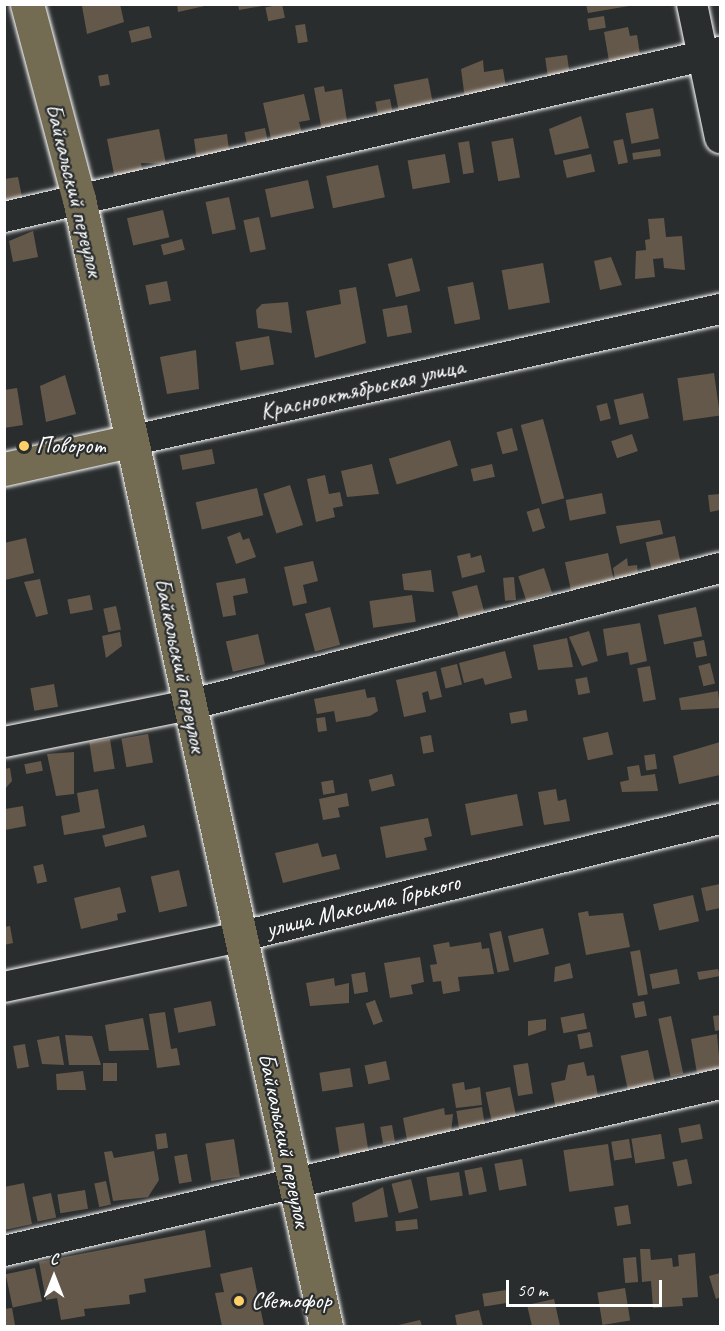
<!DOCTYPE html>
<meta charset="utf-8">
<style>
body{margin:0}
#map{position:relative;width:725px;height:1331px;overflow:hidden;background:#2a2d2e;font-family:Caveat,sans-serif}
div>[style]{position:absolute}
.building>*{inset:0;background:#64584b;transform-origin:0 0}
.roads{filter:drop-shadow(0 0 2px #fff) drop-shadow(0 0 2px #fff)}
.minor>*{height:30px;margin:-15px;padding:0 15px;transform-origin:15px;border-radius:15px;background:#2a2d2e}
.major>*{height:33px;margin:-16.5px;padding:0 16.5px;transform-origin:16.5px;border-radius:16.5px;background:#736b52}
.dots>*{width:16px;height:16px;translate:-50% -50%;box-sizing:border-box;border:3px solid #2a2d2e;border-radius:50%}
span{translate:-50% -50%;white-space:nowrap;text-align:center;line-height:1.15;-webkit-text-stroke:4.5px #2a2d2e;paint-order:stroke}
.street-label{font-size:24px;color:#fff}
.poi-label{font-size:24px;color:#fff}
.left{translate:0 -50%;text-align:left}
.frame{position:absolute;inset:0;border:6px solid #fff;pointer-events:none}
.north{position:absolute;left:24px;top:1247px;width:60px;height:60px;-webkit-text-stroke:4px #2a2d2e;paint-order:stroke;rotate:0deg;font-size:16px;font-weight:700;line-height:24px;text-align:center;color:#fff}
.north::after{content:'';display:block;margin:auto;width:21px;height:27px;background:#fff;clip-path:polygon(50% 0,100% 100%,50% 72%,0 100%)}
.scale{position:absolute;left:506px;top:1280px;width:156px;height:27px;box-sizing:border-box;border:3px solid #fff;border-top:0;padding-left:8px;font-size:18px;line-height:21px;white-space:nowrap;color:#fff;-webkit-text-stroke:4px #2a2d2e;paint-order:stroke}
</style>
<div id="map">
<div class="building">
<i style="clip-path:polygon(120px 4px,124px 22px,87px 34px,82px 6px)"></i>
<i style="clip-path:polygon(177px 4px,208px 4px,209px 5px,178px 12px)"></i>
<i style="clip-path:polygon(238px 4px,261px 4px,262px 6px,239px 10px)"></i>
<i style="left:282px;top:4px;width:14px;height:17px;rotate:78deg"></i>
<i style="clip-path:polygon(586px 4px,629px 4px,629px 6px,588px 13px)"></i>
<i style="left:604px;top:16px;width:12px;height:17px;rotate:81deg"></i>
<i style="left:305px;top:24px;width:18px;height:10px;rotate:81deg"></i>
<i style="left:149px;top:26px;width:12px;height:21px;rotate:76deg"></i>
<i style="clip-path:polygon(628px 27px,630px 36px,637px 35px,641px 61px,610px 67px,604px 32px)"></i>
<i style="left:567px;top:55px;width:21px;height:22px;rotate:82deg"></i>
<i style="clip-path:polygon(483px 60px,484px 72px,503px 69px,507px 93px,465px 99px,461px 69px)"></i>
<i style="left:108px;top:74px;width:11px;height:10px;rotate:80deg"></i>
<i style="left:428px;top:78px;width:31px;height:35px;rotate:79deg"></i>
<i style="clip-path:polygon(324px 86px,325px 92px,342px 89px,348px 127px,322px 131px,314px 88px)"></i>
<i style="clip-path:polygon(304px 94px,310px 120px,299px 122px,303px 137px,272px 143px,263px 103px)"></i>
<i style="left:390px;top:99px;width:21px;height:15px;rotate:79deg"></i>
<i style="left:653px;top:108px;width:31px;height:28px;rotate:79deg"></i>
<i style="clip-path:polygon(581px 116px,589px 148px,555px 155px,549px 129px)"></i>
<i style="left:265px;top:128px;width:19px;height:21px;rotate:78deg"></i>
<i style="clip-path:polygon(159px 129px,166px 164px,141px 163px,143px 173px,115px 179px,107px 139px)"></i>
<i style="clip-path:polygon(227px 134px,229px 150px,197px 161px,194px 139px)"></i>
<i style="left:513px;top:138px;width:40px;height:22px;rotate:80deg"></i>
<i style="left:623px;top:139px;width:24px;height:10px;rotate:78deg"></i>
<i style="left:469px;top:141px;width:32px;height:11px;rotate:81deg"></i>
<i style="left:660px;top:149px;width:7px;height:28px;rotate:82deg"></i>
<i style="left:445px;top:154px;width:29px;height:38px;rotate:80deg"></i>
<i style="left:591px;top:154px;width:18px;height:29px;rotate:77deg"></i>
<i style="left:378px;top:165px;width:33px;height:53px;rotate:78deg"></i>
<i style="clip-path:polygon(18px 177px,23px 202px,4px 205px,4px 179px)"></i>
<i style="left:308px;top:180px;width:29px;height:44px;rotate:78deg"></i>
<i style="left:229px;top:197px;width:33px;height:24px;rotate:78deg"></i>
<i style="left:163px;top:210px;width:28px;height:37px;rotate:77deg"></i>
<i style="left:259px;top:217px;width:33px;height:16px;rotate:78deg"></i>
<i style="clip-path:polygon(664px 218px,666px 237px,682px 236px,685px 270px,664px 268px,663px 258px,653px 259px,655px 277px,635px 279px,636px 251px,646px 250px,645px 240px,650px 239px,648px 219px)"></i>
<i style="clip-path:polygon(33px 231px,38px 257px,13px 262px,9px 241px)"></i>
<i style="left:182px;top:239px;width:11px;height:22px;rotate:75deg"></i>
<i style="clip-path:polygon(611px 257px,622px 285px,600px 290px,594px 261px)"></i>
<i style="left:412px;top:258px;width:34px;height:25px;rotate:76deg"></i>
<i style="left:543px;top:263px;width:40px;height:42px;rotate:80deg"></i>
<i style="left:167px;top:281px;width:20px;height:22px;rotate:79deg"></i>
<i style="left:473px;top:282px;width:38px;height:26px;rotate:79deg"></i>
<i style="clip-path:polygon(356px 287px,366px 343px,315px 358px,306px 311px,341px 304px,339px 290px)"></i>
<i style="clip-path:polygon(288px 302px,292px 333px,258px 328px,256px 310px,262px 304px)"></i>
<i style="left:407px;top:305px;width:28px;height:25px;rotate:80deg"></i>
<i style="left:269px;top:336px;width:29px;height:34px;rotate:80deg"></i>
<i style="clip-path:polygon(196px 350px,199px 389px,167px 394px,160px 357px)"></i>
<i style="left:714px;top:373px;width:43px;height:37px;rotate:82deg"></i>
<i style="clip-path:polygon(65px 375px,76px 414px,46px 422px,40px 386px)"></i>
<i style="clip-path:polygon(17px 388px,23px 425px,4px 428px,4px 390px)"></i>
<i style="left:643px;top:393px;width:26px;height:30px;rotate:77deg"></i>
<i style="left:607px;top:403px;width:16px;height:11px;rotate:76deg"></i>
<i style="left:543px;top:419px;width:82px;height:23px;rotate:75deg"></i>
<i style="left:512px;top:428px;width:23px;height:16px;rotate:75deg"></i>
<i style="left:632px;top:434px;width:18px;height:22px;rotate:71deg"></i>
<i style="left:450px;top:440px;width:27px;height:64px;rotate:73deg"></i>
<i style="left:212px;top:449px;width:15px;height:33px;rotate:79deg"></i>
<i style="clip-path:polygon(372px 464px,379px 494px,347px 497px,341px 471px)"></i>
<i style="left:492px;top:464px;width:13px;height:22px;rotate:77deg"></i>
<i style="clip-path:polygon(325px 475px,329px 494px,340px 492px,343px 506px,333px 508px,335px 517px,316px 522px,307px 479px)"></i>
<i style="left:290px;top:485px;width:42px;height:28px;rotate:72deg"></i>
<i style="left:257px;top:488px;width:28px;height:63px;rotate:77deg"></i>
<i style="left:602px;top:493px;width:21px;height:37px;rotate:79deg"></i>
<i style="clip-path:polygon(720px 494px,720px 510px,710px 512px,708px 495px)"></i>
<i style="left:539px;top:508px;width:21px;height:13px;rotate:73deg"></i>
<i style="clip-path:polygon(660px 520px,663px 534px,620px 544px,616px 526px)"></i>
<i style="clip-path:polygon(240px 532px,243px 540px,249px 538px,256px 557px,236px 564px,227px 537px)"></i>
<i style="left:675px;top:536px;width:30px;height:30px;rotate:78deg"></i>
<i style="clip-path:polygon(26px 538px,34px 573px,5px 580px,4px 543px)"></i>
<i style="clip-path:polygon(470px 553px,471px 558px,481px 555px,485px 572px,462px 578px,457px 556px)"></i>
<i style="left:608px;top:553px;width:29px;height:44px;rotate:78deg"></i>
<i style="clip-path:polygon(627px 558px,628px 566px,637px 565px,638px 575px,615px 579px,613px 568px)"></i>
<i style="clip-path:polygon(313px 561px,318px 581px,303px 585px,307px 603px,293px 606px,284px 567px)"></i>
<i style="left:544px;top:568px;width:26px;height:27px;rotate:72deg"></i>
<i style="clip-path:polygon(431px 570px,434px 592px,404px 590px,402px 574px)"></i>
<i style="left:514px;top:577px;width:23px;height:11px;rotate:85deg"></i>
<i style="clip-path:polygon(245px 578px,248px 593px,233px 596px,236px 615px,223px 617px,216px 583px)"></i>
<i style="clip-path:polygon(40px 579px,48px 614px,36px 617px,24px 582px)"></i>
<i style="left:477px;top:585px;width:28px;height:26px;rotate:75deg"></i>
<i style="left:90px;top:595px;width:15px;height:23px;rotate:79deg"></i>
<i style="left:412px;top:595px;width:27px;height:43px;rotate:82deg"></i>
<i style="left:116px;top:606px;width:24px;height:13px;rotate:78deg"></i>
<i style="left:330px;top:607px;width:39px;height:26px;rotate:75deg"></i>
<i style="left:696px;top:607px;width:30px;height:39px;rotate:78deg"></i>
<i style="clip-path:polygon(640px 623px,647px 661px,630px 665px,628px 652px,607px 656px,603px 629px)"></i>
<i style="clip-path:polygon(589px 631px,598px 661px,582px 666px,569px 637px)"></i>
<i style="clip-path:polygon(120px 632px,122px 646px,106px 658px,102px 636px)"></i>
<i style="left:258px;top:634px;width:31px;height:33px;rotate:77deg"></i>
<i style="clip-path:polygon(567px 638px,573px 667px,538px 670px,533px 645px)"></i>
<i style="left:704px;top:640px;width:16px;height:11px;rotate:79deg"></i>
<i style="clip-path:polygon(505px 651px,512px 678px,485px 685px,483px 678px,464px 683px,459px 663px)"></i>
<i style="left:710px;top:663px;width:21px;height:12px;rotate:76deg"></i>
<i style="left:457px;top:664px;width:21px;height:17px;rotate:76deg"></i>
<i style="left:650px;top:666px;width:34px;height:13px;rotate:80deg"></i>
<i style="clip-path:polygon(436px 671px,442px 697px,430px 700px,428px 691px,422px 693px,426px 712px,404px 717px,396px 680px)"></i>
<i style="left:587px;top:677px;width:16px;height:12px;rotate:79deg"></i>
<i style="left:54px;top:684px;width:23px;height:24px;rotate:80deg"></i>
<i style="clip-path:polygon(365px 689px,367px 698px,375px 697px,378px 711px,370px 716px,336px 722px,334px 711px,317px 714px,314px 699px)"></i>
<i style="clip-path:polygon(718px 691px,720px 708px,681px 710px,679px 698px)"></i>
<i style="left:526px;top:710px;width:11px;height:17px;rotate:80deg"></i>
<i style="left:325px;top:717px;width:14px;height:9px;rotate:82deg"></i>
<i style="left:608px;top:732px;width:23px;height:26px;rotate:77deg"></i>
<i style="left:148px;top:734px;width:29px;height:27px;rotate:80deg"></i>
<i style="left:431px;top:735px;width:17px;height:11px;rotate:80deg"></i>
<i style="left:110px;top:739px;width:30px;height:21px;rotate:81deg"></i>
<i style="clip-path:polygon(720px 742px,720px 775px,679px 784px,673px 756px)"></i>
<i style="clip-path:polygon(74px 752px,74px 794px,56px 796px,47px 754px)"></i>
<i style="left:655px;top:754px;width:15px;height:11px;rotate:82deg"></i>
<i style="left:41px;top:761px;width:10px;height:17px;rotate:79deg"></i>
<i style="clip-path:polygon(639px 765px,641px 776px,655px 774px,658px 791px,622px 792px,620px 782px,629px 780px,627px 767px)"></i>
<i style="clip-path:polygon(10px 768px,12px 781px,4px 790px,4px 769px)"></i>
<i style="left:392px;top:774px;width:12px;height:24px;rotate:76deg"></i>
<i style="left:333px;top:780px;width:13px;height:12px;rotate:81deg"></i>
<i style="clip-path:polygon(98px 789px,105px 828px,64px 835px,61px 816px,80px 812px,77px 793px)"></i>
<i style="clip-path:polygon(556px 789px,558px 801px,566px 799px,570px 821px,544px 825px,538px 792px)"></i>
<i style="clip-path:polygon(347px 793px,349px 806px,338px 808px,340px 817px,323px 820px,319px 799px)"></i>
<i style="left:517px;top:794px;width:32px;height:53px;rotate:79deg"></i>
<i style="clip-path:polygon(23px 806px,26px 826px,5px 830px,5px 809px)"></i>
<i style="clip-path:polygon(428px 818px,432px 836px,424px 838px,427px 850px,386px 858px,380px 827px)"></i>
<i style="left:144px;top:825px;width:12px;height:43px;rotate:76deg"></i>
<i style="clip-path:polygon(318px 843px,322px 857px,336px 854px,340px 869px,283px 883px,275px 853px)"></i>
<i style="left:43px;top:864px;width:18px;height:10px;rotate:77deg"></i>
<i style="left:179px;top:870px;width:37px;height:29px;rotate:77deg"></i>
<i style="clip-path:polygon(720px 884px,720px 908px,706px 911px,701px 888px)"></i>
<i style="clip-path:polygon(120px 887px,126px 912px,117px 914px,118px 920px,81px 929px,74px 898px)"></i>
<i style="left:693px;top:895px;width:27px;height:41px;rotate:77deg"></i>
<i style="clip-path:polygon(588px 911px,589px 916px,623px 913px,630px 947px,586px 955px,578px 913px)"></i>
<i style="clip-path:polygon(10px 926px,13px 943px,4px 945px,4px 927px)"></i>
<i style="left:543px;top:928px;width:27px;height:36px;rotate:77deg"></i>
<i style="left:501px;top:931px;width:40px;height:12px;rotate:78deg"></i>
<i style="clip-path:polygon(449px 942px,450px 947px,481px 942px,482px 949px,489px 948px,494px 974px,458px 977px,460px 991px,443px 994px,441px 981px,433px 982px,430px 965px,437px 964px,433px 945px)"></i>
<i style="left:640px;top:950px;width:45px;height:10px;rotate:80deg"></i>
<i style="clip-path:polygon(420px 957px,424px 982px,411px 985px,413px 994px,390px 998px,384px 963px)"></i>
<i style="clip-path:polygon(570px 963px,573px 978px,554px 982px,555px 967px)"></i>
<i style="left:677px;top:969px;width:15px;height:28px;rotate:79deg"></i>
<i style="clip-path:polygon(718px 969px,720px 976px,699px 980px,697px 972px)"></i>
<i style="left:365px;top:972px;width:20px;height:14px;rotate:81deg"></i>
<i style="clip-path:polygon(334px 978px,335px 986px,349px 983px,349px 1003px,310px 1006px,306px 983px)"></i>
<i style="left:375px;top:1000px;width:23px;height:10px;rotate:70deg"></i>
<i style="left:211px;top:1001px;width:25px;height:38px;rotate:79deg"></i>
<i style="left:644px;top:1001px;width:15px;height:12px;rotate:79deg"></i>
<i style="clip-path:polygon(165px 1012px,171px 1049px,177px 1048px,180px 1065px,157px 1068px,149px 1014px)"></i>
<i style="left:584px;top:1013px;width:16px;height:24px;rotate:79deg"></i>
<i style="clip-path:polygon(720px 1015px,720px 1030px,715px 1031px,713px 1016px)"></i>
<i style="left:671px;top:1016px;width:59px;height:13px;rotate:78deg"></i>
<i style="clip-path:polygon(143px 1018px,149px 1050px,109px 1051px,105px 1025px)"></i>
<i style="clip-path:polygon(546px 1019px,546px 1030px,528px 1036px,528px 1021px)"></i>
<i style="left:590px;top:1032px;width:15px;height:13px;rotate:79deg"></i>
<i style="clip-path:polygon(717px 1034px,720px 1068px,697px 1073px,691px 1039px)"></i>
<i style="clip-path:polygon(65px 1035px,92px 1036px,101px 1065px,69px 1065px)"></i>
<i style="clip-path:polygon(59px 1036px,64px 1065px,42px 1064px,37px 1040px)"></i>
<i style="left:25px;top:1044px;width:23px;height:12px;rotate:80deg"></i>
<i style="left:648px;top:1050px;width:35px;height:28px;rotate:78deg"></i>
<i style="left:386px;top:1061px;width:19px;height:22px;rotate:78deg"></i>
<i style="clip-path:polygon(584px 1062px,587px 1076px,594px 1075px,599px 1101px,556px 1110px,551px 1083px,565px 1080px,568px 1065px)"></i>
<i style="left:103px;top:1063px;width:14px;height:18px"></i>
<i style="left:528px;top:1063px;width:31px;height:15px;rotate:81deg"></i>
<i style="left:350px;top:1068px;width:19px;height:31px;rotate:81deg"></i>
<i style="clip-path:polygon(83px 1071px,86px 1090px,57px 1090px,56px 1074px)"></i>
<i style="clip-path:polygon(464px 1082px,465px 1090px,480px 1087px,482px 1105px,456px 1108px,452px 1084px)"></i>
<i style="left:510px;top:1087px;width:33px;height:25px;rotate:78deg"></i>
<i style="left:482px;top:1107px;width:18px;height:26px;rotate:81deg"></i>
<i style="clip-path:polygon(444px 1108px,445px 1115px,453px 1114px,451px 1133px,407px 1140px,403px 1118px)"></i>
<i style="left:364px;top:1123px;width:31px;height:29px;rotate:81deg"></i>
<i style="left:700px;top:1124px;width:15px;height:22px;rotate:79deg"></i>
<i style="left:392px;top:1125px;width:17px;height:12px;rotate:80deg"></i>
<i style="left:166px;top:1133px;width:15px;height:11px;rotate:82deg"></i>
<i style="left:661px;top:1134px;width:25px;height:30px;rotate:81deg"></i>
<i style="left:234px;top:1139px;width:38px;height:29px;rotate:81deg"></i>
<i style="left:629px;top:1139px;width:19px;height:18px;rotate:81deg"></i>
<i style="left:608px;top:1144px;width:42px;height:45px;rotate:82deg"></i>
<i style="clip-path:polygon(112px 1151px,114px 1158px,154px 1151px,159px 1180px,148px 1197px,113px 1201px,104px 1152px)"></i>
<i style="left:187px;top:1154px;width:28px;height:13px;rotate:80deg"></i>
<i style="left:522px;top:1159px;width:27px;height:28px;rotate:80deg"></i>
<i style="left:687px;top:1159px;width:25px;height:15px;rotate:78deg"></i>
<i style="left:482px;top:1167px;width:25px;height:18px;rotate:79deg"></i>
<i style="left:459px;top:1172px;width:24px;height:33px;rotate:81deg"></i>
<i style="left:411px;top:1179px;width:30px;height:20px;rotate:76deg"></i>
<i style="left:106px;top:1181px;width:24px;height:12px;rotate:78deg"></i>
<i style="clip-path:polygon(24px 1183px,32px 1224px,4px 1230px,4px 1187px)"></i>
<i style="clip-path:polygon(383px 1187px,388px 1217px,355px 1222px,352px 1203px)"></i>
<i style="left:85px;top:1190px;width:19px;height:28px;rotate:81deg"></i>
<i style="left:51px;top:1193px;width:25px;height:19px;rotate:78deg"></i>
<i style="left:628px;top:1205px;width:19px;height:14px;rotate:81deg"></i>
<i style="left:417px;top:1219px;width:10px;height:22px;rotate:84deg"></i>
<i style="clip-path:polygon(205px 1230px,211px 1267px,144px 1279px,146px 1292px,129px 1295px,130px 1304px,84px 1309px,85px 1316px,61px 1320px,57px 1298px,46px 1300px,39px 1262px)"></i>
<i style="clip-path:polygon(640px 1249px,650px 1249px,651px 1260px,672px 1258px,673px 1267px,679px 1266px,678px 1255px,695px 1253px,698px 1297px,682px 1298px,683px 1306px,653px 1308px,651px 1281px,642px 1282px)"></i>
<i style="left:636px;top:1257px;width:25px;height:13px;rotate:85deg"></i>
<i style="clip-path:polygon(252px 1267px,264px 1326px,222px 1326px,215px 1293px,224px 1292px,220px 1274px)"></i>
<i style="left:35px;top:1268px;width:34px;height:30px;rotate:78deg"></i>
<i style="clip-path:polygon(720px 1273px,720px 1297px,716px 1299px,709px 1276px)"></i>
<i style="left:625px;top:1288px;width:33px;height:28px;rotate:81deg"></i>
<i style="left:506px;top:1290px;width:13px;height:24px;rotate:81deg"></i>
<i style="clip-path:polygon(554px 1299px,560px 1326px,532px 1326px,527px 1305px)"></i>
<i style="clip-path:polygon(12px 1308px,15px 1325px,4px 1326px,4px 1309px)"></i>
<i style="clip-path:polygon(479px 1310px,483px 1326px,457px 1326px,455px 1315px)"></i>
<i style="clip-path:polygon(420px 1320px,422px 1326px,394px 1326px)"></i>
</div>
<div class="roads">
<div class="minor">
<i style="left:692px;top:4px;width:137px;rotate:78.2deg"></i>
<i style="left:4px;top:217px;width:735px;rotate:-12.98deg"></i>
<i style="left:130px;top:441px;width:605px;rotate:-12.61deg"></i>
<i style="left:4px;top:742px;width:189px;rotate:-11.3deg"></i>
<i style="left:189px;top:705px;width:548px;rotate:-14.47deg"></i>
<i style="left:4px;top:987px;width:240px;rotate:-12deg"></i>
<i style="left:239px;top:937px;width:495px;rotate:-13.8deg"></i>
<i style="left:4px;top:1251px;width:735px;rotate:-13.13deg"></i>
</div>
<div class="major">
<i style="left:27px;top:4px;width:202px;rotate:75.1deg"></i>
<i style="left:79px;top:199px;width:1154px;rotate:77.64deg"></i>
<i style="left:4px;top:469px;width:129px;rotate:-12.5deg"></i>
</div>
</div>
<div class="dots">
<i style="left:24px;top:446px;background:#ffd166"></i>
<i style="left:239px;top:1301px;background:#ffd166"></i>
</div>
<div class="street-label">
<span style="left:74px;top:190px;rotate:76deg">Байкальский переулок</span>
<span style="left:362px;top:389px;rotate:-13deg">Краснооктябрьская улица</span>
<span style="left:180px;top:665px;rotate:78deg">Байкальский переулок</span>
<span style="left:363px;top:906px;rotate:-14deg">улица Максима Горького</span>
<span style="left:284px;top:1140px;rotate:78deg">Байкальский переулок</span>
</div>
<div class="poi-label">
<span class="left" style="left:36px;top:446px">Поворот</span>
<span class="left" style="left:251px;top:1301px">Светофор</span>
</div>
<div class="frame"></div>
<div class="north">С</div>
<div class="scale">50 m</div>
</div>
